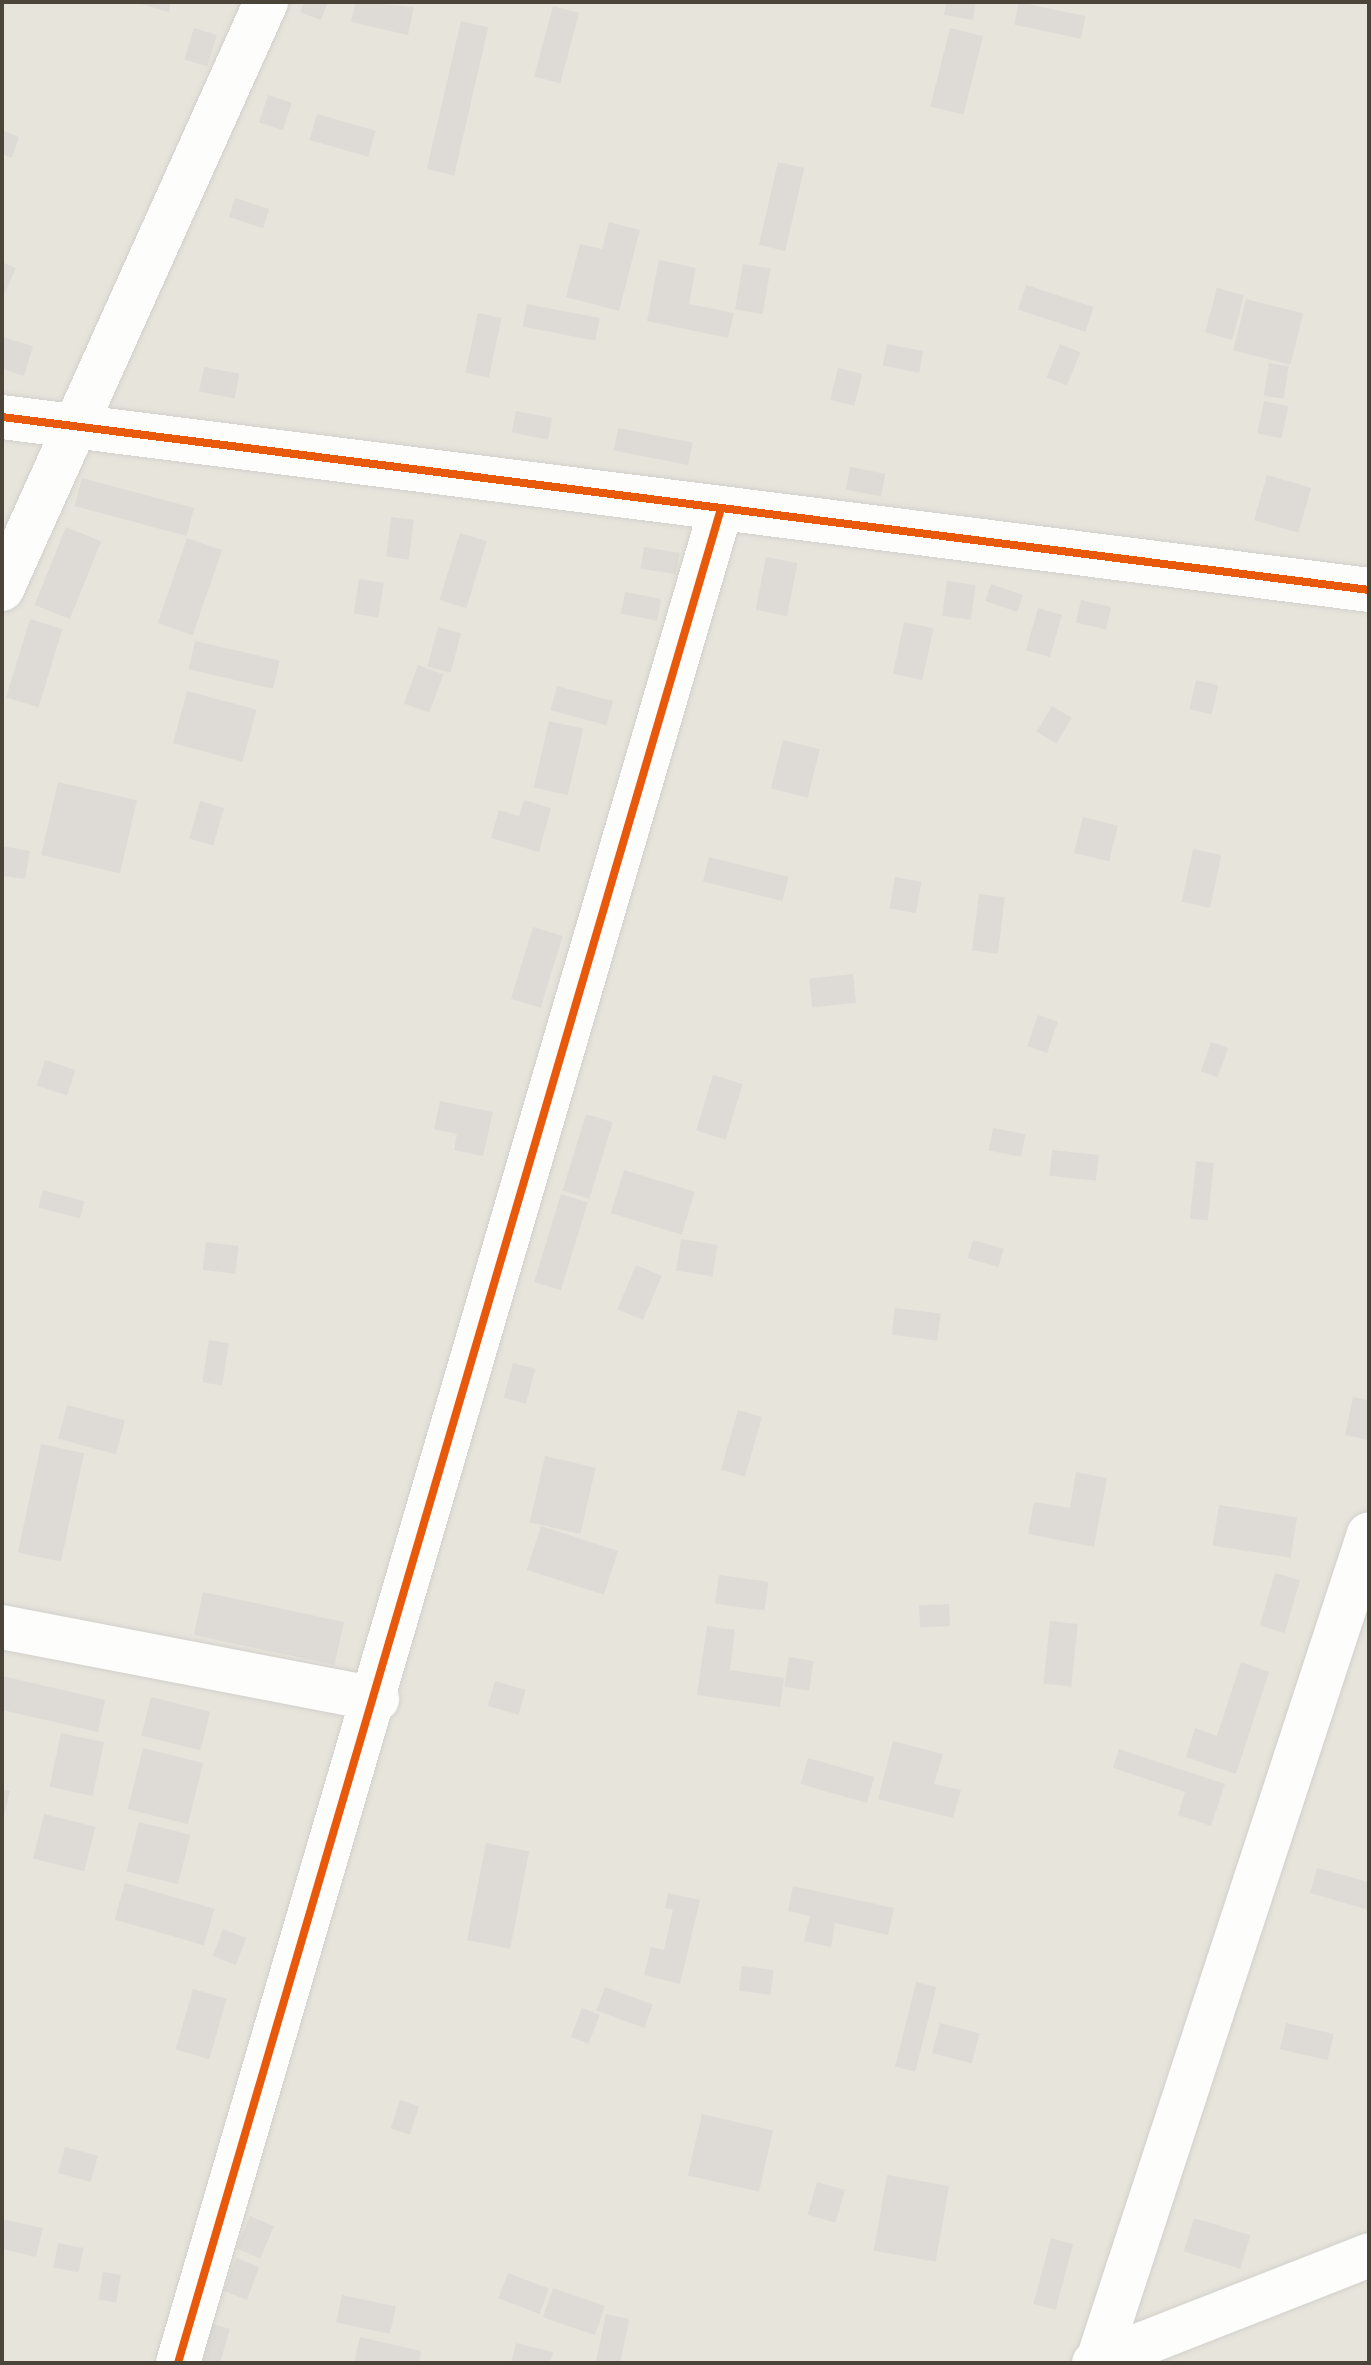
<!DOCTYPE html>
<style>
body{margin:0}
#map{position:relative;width:1371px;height:2365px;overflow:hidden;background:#f4f2ee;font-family:"Varela Round",sans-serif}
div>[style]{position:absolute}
.residential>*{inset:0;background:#e7e4dc;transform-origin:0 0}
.building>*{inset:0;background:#dedbd6;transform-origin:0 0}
.roads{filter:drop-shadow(0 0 2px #d2d0cb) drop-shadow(0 0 2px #d2d0cb)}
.minor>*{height:44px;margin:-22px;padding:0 22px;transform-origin:22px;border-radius:22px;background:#fdfdfc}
.cycleway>*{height:8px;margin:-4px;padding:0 4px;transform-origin:4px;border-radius:4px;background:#e8590c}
span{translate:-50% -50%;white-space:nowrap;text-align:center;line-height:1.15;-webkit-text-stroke:8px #fff;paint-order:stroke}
.frame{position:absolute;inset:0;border:4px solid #4b4439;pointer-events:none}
</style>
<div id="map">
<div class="residential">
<i style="left:2px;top:2px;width:1367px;height:2361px"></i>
</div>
<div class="building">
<i style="clip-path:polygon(134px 2px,171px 2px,169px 12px)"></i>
<i style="clip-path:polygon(304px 2px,328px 2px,321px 20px,300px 12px)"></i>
<i style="clip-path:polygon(356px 2px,414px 7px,408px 35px,351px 22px)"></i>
<i style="clip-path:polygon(946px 2px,976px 2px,973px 20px,944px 15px)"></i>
<i style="left:1019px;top:2px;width:68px;height:23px;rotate:12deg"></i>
<i style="left:553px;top:6px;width:27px;height:73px;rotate:15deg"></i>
<i style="left:461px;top:21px;width:28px;height:152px;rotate:13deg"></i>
<i style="left:194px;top:28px;width:24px;height:33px;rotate:17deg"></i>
<i style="left:950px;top:28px;width:34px;height:81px;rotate:14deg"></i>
<i style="left:268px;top:95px;width:25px;height:29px;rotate:18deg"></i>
<i style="left:317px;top:114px;width:61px;height:27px;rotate:16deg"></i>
<i style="clip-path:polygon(2px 130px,19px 137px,12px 158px,2px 154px)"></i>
<i style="left:778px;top:162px;width:27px;height:85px;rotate:13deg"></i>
<i style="left:235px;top:198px;width:36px;height:20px;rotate:18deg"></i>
<i style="clip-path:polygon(609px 222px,640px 230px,619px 311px,566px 297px,580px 244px,602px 249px)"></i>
<i style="clip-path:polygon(659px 260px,696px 268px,689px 304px,734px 313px,728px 338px,647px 321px)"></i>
<i style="clip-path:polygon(2px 262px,16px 268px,2px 299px)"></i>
<i style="left:743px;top:264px;width:28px;height:46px;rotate:10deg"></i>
<i style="left:1026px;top:285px;width:71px;height:26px;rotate:18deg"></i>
<i style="left:1217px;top:288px;width:28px;height:46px;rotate:15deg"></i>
<i style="left:1246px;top:299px;width:59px;height:53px;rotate:14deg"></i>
<i style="left:527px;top:304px;width:74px;height:23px;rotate:11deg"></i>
<i style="left:478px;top:313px;width:24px;height:61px;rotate:12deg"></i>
<i style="clip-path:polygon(2px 337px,33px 346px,24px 376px,2px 369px)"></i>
<i style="left:887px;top:344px;width:37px;height:22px;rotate:11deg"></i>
<i style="left:1060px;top:344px;width:22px;height:36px;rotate:22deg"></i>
<i style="left:1269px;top:363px;width:20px;height:33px;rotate:9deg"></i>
<i style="left:204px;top:367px;width:36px;height:25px;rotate:11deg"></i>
<i style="left:838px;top:368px;width:25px;height:33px;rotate:14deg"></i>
<i style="left:1264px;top:401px;width:25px;height:33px;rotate:12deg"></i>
<i style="left:516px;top:411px;width:37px;height:22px;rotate:11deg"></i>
<i style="left:618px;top:428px;width:76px;height:23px;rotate:11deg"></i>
<i style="left:850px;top:467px;width:36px;height:23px;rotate:11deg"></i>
<i style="left:1267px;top:475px;width:46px;height:47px;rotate:16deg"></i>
<i style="left:82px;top:478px;width:116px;height:29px;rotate:15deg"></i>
<i style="left:391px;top:517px;width:23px;height:40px;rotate:7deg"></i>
<i style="left:66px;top:527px;width:38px;height:84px;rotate:22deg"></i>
<i style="left:460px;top:533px;width:28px;height:70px;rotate:17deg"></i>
<i style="left:187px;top:538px;width:37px;height:90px;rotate:19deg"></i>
<i style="left:644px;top:547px;width:36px;height:22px;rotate:9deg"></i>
<i style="left:766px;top:557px;width:32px;height:54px;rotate:11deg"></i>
<i style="left:359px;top:579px;width:25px;height:35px;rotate:9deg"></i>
<i style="left:947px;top:581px;width:29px;height:35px;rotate:8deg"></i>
<i style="left:991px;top:584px;width:34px;height:18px;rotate:19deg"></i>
<i style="left:625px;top:592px;width:37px;height:22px;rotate:11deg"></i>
<i style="left:1081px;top:600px;width:31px;height:23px;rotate:13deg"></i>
<i style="left:1038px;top:608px;width:25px;height:44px;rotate:16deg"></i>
<i style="left:30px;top:619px;width:34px;height:82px;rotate:17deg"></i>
<i style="left:904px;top:622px;width:30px;height:53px;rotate:12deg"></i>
<i style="left:438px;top:627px;width:24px;height:41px;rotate:15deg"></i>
<i style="left:195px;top:641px;width:87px;height:29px;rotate:13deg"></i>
<i style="left:418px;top:665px;width:27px;height:41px;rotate:20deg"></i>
<i style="left:1196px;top:680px;width:23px;height:30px;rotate:13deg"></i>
<i style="left:557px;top:686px;width:58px;height:25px;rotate:15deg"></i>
<i style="left:187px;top:691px;width:72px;height:54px;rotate:15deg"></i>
<i style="left:1052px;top:706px;width:23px;height:30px;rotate:31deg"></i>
<i style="left:549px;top:721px;width:35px;height:68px;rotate:13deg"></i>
<i style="left:783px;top:740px;width:38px;height:50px;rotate:14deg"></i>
<i style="left:58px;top:782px;width:81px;height:75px;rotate:13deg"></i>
<i style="clip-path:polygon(524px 800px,551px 808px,539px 852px,491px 838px,499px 810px,519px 816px)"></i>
<i style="left:200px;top:801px;width:25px;height:39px;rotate:16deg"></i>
<i style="left:1083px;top:817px;width:36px;height:37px;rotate:14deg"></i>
<i style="clip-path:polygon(2px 846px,30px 851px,25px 879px,2px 876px)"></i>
<i style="left:1193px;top:849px;width:29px;height:54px;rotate:12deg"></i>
<i style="left:709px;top:857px;width:82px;height:25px;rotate:14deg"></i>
<i style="left:895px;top:877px;width:27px;height:32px;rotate:10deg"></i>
<i style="left:979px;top:894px;width:26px;height:57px;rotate:7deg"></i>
<i style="left:533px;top:927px;width:31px;height:75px;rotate:17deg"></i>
<i style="left:853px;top:974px;width:29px;height:44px;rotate:84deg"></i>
<i style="left:1038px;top:1015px;width:21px;height:33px;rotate:19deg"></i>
<i style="left:1211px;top:1042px;width:18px;height:31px;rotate:19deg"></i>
<i style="left:45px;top:1060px;width:32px;height:27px;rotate:18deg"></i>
<i style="left:713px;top:1075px;width:31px;height:58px;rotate:17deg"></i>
<i style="clip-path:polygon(440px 1101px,493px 1112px,483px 1156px,454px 1150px,457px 1134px,434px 1129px)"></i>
<i style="left:586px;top:1114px;width:28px;height:80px;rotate:17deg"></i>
<i style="left:993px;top:1128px;width:33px;height:23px;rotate:11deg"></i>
<i style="left:1052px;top:1150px;width:47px;height:26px;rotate:6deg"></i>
<i style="left:1196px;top:1161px;width:18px;height:58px;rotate:6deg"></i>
<i style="left:624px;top:1170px;width:74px;height:45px;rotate:17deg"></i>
<i style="left:43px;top:1190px;width:43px;height:18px;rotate:15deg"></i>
<i style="left:561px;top:1194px;width:28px;height:92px;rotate:17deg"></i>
<i style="left:681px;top:1239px;width:37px;height:32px;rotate:9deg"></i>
<i style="left:973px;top:1240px;width:32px;height:19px;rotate:16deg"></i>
<i style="left:206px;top:1242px;width:33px;height:28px;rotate:7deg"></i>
<i style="left:636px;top:1265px;width:28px;height:48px;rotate:23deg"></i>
<i style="left:895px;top:1308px;width:46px;height:27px;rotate:7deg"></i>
<i style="left:209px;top:1340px;width:20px;height:43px;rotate:9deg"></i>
<i style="left:513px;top:1363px;width:23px;height:36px;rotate:15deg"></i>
<i style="clip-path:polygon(1353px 1397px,1369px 1400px,1367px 1440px,1345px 1435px)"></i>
<i style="left:67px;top:1405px;width:60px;height:35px;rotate:15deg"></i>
<i style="left:738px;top:1410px;width:25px;height:62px;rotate:16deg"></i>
<i style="left:41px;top:1444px;width:44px;height:111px;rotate:12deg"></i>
<i style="left:545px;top:1456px;width:52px;height:68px;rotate:13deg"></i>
<i style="clip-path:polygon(1076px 1472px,1107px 1478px,1094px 1547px,1028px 1534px,1034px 1502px,1070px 1508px)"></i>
<i style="left:1219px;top:1505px;width:79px;height:41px;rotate:9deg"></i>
<i style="left:541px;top:1526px;width:81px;height:46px;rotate:18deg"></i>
<i style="left:1275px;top:1573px;width:26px;height:55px;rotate:16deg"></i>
<i style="left:719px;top:1575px;width:50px;height:29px;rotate:8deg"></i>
<i style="left:203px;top:1592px;width:144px;height:44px;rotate:12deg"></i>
<i style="left:949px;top:1604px;width:22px;height:30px;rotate:87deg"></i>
<i style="left:1050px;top:1621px;width:28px;height:63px;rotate:6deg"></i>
<i style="clip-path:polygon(707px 1626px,735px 1630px,730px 1670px,784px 1678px,780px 1707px,697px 1695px)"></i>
<i style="left:789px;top:1657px;width:25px;height:30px;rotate:9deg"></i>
<i style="clip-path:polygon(1241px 1662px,1269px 1672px,1236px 1774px,1186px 1757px,1195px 1728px,1217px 1736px)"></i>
<i style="left:2px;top:1676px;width:106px;height:33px;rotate:13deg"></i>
<i style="left:495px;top:1681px;width:32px;height:26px;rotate:16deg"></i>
<i style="left:151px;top:1697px;width:61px;height:40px;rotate:14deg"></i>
<i style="left:61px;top:1733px;width:44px;height:55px;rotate:12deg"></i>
<i style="clip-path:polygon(893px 1741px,943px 1754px,934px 1784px,961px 1790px,953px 1818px,878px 1799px)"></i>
<i style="left:143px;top:1748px;width:62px;height:63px;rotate:14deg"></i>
<i style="clip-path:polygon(1119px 1749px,1225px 1784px,1211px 1826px,1178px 1815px,1185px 1792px,1113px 1768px)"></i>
<i style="left:808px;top:1758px;width:69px;height:27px;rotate:16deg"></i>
<i style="clip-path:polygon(2px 1789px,10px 1791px,3px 1820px,2px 1820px)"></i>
<i style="left:44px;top:1814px;width:53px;height:46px;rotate:14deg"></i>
<i style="left:139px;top:1822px;width:53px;height:51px;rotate:14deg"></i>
<i style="left:486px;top:1843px;width:44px;height:99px;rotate:11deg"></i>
<i style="clip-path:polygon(1317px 1868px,1369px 1882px,1369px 1910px,1310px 1893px)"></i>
<i style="left:125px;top:1883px;width:93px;height:38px;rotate:16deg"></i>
<i style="clip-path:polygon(793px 1886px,894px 1908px,888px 1935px,835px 1923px,831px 1947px,804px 1941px,810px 1916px,788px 1911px)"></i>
<i style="clip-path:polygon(668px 1893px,700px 1900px,680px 1984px,644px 1975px,651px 1947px,664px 1950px,673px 1910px,665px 1908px)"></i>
<i style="left:223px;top:1929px;width:25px;height:29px;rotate:21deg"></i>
<i style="left:742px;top:1966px;width:32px;height:25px;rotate:7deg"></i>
<i style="left:916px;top:1982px;width:21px;height:87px;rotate:14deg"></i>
<i style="left:605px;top:1987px;width:51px;height:25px;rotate:20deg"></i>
<i style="left:193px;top:1989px;width:35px;height:63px;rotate:16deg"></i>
<i style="left:582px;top:2008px;width:19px;height:31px;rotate:21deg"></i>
<i style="left:940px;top:2023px;width:41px;height:31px;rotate:15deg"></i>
<i style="left:1286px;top:2023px;width:49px;height:27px;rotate:13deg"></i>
<i style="left:400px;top:2100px;width:20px;height:30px;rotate:18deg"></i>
<i style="left:702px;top:2114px;width:73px;height:63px;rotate:13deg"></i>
<i style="left:65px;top:2147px;width:34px;height:27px;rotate:15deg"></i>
<i style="left:887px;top:2175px;width:63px;height:77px;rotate:10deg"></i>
<i style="left:817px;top:2182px;width:29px;height:34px;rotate:16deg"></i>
<i style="left:250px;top:2216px;width:26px;height:35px;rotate:23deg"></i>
<i style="left:1194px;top:2218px;width:59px;height:35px;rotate:17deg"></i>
<i style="clip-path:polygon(2px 2219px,43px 2228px,36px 2257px,2px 2249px)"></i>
<i style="left:1051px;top:2238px;width:23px;height:68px;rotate:15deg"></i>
<i style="left:58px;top:2243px;width:26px;height:25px;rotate:11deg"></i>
<i style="left:236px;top:2258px;width:25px;height:35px;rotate:21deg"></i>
<i style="left:103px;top:2272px;width:18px;height:28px;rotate:9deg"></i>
<i style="left:508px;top:2273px;width:44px;height:27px;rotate:21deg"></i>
<i style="left:553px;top:2288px;width:55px;height:31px;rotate:19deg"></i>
<i style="left:342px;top:2295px;width:55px;height:28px;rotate:12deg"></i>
<i style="left:606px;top:2314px;width:24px;height:50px;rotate:12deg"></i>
<i style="clip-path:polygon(209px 2323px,230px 2329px,220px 2363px,197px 2363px)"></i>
<i style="clip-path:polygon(360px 2337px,421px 2351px,419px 2363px,354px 2363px)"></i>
<i style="clip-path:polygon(516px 2343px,553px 2352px,550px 2363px,511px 2363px)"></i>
</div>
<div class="roads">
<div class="minor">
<i style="left:2px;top:417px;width:1378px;rotate:7.21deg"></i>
<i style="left:2px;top:589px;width:644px;rotate:-65.78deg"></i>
<i style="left:2px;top:1627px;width:382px;rotate:10.9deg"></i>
<i style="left:178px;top:2363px;width:1932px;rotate:-73.68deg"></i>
<i style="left:1094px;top:2363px;width:295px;rotate:-21.4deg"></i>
<i style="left:1097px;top:2363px;width:872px;rotate:-71.84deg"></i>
</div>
</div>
<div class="cycleway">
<i style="left:2px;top:417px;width:1378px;rotate:7.21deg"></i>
<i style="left:178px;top:2363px;width:1932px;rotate:-73.68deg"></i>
</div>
<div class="frame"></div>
</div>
